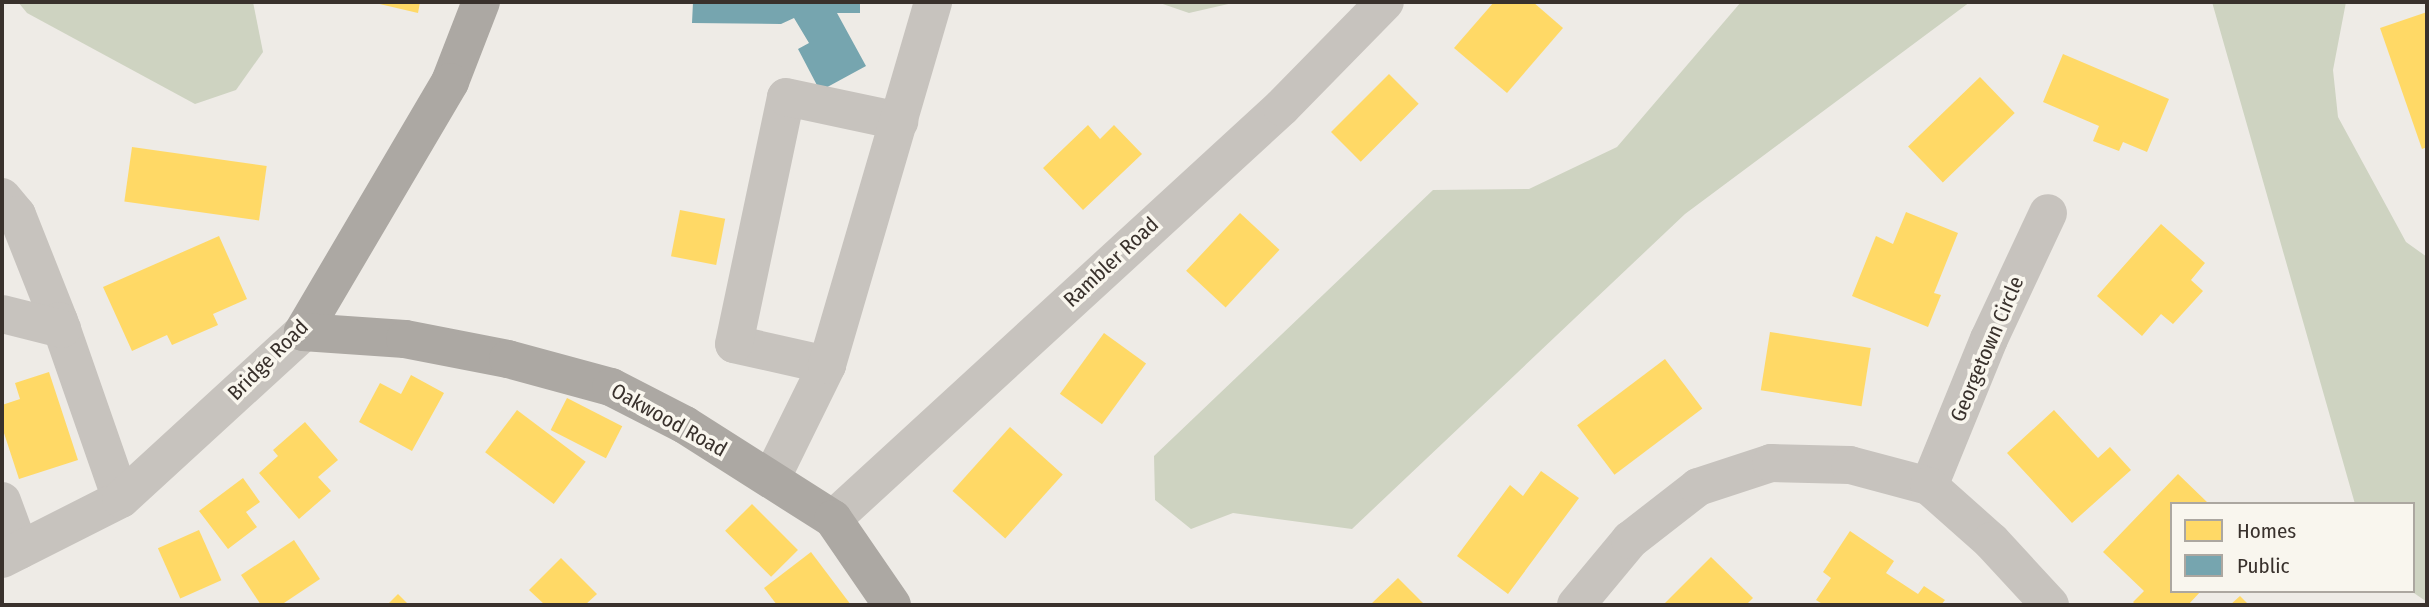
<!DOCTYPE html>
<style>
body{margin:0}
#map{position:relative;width:2429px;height:607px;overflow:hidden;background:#eeebe6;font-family:"Fira Sans Condensed",sans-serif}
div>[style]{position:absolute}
.green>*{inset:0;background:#ced3c1}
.homes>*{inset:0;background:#ffd966;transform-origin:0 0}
.public>*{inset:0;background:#76a5af}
.minor>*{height:38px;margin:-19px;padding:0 19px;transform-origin:19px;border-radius:19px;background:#c7c3be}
.major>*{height:38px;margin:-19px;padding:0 19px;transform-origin:19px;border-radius:19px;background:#aca8a3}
span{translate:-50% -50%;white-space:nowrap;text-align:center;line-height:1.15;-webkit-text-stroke:7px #f9f6ee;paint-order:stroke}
.street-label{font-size:21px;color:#39312c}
.frame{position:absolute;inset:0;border:4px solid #39312c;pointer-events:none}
.legend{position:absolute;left:2170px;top:502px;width:245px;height:91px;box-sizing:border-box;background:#f9f6ee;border:2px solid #aca7a0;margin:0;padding:9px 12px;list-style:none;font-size:21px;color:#39312c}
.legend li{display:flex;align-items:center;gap:14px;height:35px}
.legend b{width:35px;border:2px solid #aca7a0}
</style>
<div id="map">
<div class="green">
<i style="clip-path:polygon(18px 2px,253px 2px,263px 52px,236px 90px,195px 104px,27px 13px)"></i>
<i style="clip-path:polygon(1157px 2px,1237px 2px,1189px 13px)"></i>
<i style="clip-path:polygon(1741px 2px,1970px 2px,1685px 214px,1352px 529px,1233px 513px,1191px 529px,1155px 500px,1154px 456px,1433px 190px,1529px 189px,1617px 147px)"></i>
<i style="clip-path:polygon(2212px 2px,2346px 2px,2333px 70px,2338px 117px,2406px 242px,2427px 257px,2427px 602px,2411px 591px,2413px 504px,2355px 504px)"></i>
</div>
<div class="homes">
<i style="clip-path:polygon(371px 2px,420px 2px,418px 13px)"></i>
<i style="clip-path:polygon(1494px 2px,1533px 2px,1563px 28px,1507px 93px,1454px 48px)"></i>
<i style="clip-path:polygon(2427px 12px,2427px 147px,2422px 149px,2380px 28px)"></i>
<i style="clip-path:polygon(2063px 54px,2169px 99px,2147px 152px,2123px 142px,2119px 151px,2093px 141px,2099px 126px,2043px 102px)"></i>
<i style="left:1389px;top:74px;width:42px;height:82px;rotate:45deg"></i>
<i style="left:1980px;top:77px;width:50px;height:100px;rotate:46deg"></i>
<i style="clip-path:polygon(1088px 125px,1100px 139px,1114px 125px,1142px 154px,1083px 210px,1043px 168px)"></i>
<i style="left:132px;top:147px;width:136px;height:55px;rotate:8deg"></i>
<i style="left:680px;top:210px;width:46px;height:47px;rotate:11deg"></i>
<i style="clip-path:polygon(1906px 212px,1958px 233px,1934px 293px,1941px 295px,1928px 327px,1852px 296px,1876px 236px,1893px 244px)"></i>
<i style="left:1240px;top:213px;width:54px;height:79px;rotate:43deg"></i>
<i style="clip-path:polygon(2161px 224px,2205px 263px,2191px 280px,2203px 291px,2173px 324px,2161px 314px,2142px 336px,2097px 296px)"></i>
<i style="clip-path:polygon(219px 236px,247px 299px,213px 314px,218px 325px,172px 345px,167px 335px,132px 351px,103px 287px)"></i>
<i style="left:1770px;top:332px;width:102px;height:59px;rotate:9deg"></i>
<i style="left:1104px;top:333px;width:52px;height:75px;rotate:36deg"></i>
<i style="left:1665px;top:359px;width:62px;height:110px;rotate:53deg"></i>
<i style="clip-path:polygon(49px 372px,78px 460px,19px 479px,2px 427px,2px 405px,20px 399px,15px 383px)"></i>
<i style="clip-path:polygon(411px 375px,444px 393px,412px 451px,359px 422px,380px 383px,401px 394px)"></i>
<i style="left:567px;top:398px;width:62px;height:36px;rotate:27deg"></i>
<i style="left:517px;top:410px;width:86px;height:53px;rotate:37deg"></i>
<i style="clip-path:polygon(2054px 410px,2098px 458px,2110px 447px,2131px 470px,2072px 523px,2007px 453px)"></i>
<i style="clip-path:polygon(305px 422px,338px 460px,318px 477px,331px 491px,299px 519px,259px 473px,278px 456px,273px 450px)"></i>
<i style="left:1010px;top:427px;width:71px;height:86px;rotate:42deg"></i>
<i style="clip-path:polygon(1541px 471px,1579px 498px,1508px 594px,1457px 556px,1510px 485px,1523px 496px)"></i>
<i style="clip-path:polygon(2178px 474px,2207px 502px,2172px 504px,2172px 591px,2201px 591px,2188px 605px,2136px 605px,2133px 602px,2144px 591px,2103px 552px)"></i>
<i style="clip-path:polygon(243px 478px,260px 502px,246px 512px,257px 527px,228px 549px,199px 511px)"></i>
<i style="left:752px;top:504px;width:65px;height:38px;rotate:45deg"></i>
<i style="left:199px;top:530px;width:55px;height:45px;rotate:66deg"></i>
<i style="clip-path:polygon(1850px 531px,1894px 561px,1886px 573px,1918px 594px,1924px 586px,1945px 600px,1941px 605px,1824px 605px,1816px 600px,1831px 578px,1823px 572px)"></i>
<i style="clip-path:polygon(294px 540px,320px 579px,281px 605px,261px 605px,241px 575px)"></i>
<i style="clip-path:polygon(811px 552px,851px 605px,777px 605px,764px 588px)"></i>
<i style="clip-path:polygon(1711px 557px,1753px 598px,1746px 605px,1663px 605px)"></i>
<i style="clip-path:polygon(561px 558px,597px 594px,585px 605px,545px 605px,529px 590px)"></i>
<i style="clip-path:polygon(1398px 578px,1425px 605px,1370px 605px)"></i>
<i style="clip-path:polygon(398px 594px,409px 605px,387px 605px)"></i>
<i style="clip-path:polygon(2240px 596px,2249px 605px,2230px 605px)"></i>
</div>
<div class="public">
<i style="clip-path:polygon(693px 2px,860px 2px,860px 13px,837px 13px,866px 66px,820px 91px,798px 49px,809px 43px,794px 18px,781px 24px,692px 23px)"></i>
</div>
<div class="minor">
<i style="left:2px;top:197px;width:23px;rotate:50deg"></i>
<i style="left:17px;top:215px;width:114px;rotate:68.4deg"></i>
<i style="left:59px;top:321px;width:188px;rotate:70.8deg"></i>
<i style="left:2px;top:314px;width:62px;rotate:14deg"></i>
<i style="left:827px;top:365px;width:95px;rotate:-167.3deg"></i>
<i style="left:734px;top:344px;width:252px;rotate:-78.1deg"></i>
<i style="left:786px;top:97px;width:116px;rotate:12deg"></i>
<i style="left:771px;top:479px;width:127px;rotate:-63.8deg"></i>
<i style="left:827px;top:365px;width:378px;rotate:-73.7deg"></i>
<i style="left:1929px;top:486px;width:159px;rotate:-67.8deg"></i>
<i style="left:1989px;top:339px;width:139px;rotate:-64.9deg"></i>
<i style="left:2px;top:501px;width:52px;rotate:69.8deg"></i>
<i style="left:833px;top:519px;width:609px;rotate:-42.54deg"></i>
<i style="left:1282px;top:107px;width:147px;rotate:-45.6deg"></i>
<i style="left:2px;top:559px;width:133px;rotate:-26.8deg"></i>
<i style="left:121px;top:499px;width:247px;rotate:-42.5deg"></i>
<i style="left:1576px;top:605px;width:85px;rotate:-50.3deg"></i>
<i style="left:1630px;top:540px;width:86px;rotate:-37.9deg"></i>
<i style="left:1698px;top:487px;width:77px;rotate:-18.2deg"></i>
<i style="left:1771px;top:463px;width:79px;rotate:1.5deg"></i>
<i style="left:1850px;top:465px;width:82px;rotate:14.9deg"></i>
<i style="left:1929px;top:486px;width:83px;rotate:41.6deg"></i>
<i style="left:1991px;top:541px;width:87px;rotate:47.3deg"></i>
</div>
<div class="major">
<i style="left:481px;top:2px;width:86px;rotate:111.2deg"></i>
<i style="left:450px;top:82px;width:290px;rotate:120.5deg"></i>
<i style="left:303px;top:332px;width:102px;rotate:3.9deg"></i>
<i style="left:405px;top:339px;width:105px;rotate:11deg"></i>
<i style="left:508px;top:359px;width:107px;rotate:15.2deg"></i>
<i style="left:611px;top:387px;width:83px;rotate:27.2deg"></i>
<i style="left:685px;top:425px;width:175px;rotate:32.4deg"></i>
<i style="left:833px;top:519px;width:104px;rotate:55.5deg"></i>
</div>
<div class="street-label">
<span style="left:1111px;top:262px;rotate:-43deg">Rambler Road</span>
<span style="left:1987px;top:349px;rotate:-67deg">Georgetown Circle</span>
<span style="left:268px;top:360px;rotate:-45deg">Bridge Road</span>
<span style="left:669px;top:420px;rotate:29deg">Oakwood Road</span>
</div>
<div class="frame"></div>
<ul class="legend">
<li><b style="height:19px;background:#ffd966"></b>Homes</li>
<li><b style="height:19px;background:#76a5af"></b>Public</li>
</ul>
</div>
